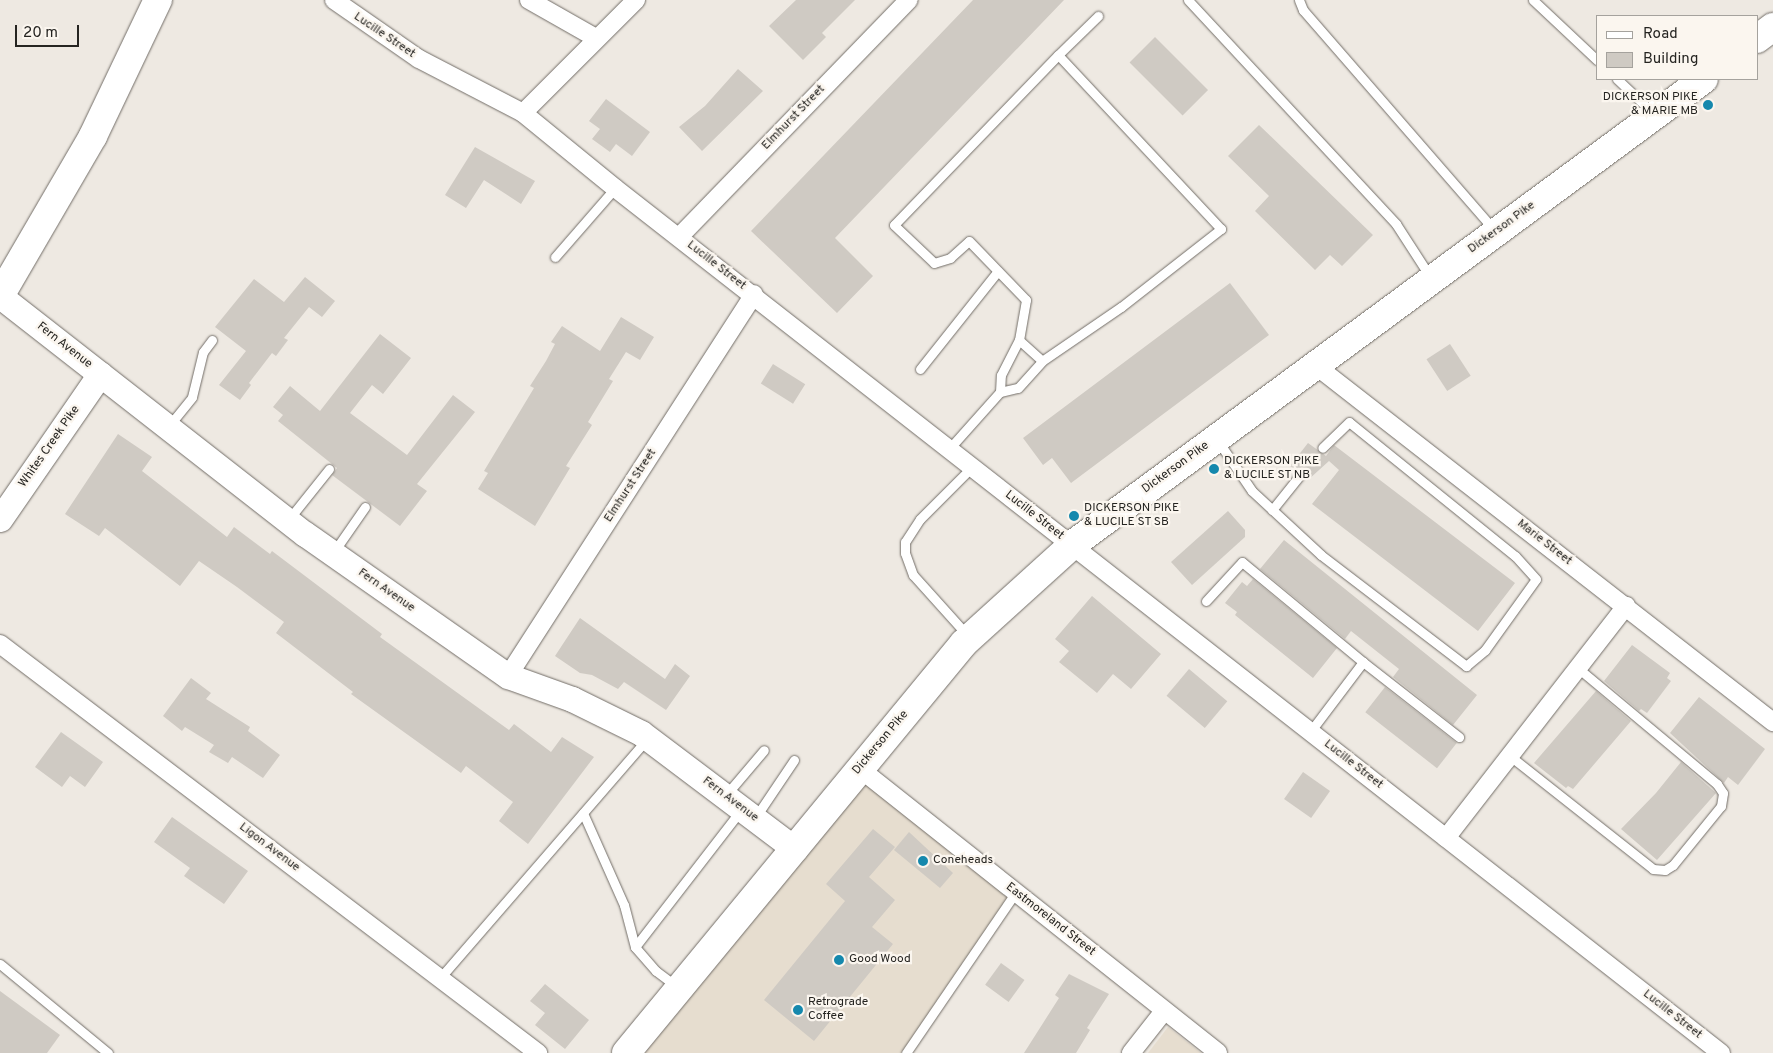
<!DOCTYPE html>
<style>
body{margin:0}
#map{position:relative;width:1773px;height:1053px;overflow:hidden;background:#eee9e2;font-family:Overpass,sans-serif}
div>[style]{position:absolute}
.built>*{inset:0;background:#e6ddcf}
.building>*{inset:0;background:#cfcac3;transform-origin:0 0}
.roads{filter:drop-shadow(0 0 1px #726d67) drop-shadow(0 0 1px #726d67)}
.lane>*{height:9px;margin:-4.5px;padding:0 4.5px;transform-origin:4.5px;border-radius:4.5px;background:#fff}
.street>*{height:18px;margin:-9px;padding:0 9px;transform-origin:9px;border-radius:9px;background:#fff}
.secondary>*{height:25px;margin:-12.5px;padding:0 12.5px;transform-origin:12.5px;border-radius:12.5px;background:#fff}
.primary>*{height:28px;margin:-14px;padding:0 14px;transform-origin:14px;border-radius:14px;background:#fff}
.highway>*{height:28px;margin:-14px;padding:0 14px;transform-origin:14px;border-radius:14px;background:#fff}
.dots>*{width:14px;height:14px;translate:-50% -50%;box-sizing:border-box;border:2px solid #fbf6ef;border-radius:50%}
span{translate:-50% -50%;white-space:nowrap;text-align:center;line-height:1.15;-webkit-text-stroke:4.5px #fbf6ef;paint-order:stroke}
.street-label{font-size:12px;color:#252421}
.poi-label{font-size:12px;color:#252421}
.right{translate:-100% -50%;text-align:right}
.left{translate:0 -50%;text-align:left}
.legend{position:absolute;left:1596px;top:15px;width:162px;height:65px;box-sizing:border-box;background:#fbf6ef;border:1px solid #a5a29d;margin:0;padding:6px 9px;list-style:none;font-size:15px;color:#252421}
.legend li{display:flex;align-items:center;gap:10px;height:25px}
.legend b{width:25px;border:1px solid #a5a29d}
.scale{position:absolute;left:15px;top:25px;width:64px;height:22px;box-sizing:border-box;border:2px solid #252421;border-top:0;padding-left:6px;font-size:15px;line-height:18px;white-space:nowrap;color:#252421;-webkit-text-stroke:4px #fbf6ef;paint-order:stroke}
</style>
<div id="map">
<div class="built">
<i style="clip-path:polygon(859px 768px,1016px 892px,906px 1053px,626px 1053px)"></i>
<i style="clip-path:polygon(1168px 1027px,1201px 1053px,1148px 1053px)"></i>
</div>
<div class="building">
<i style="clip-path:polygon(796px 0,855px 0,822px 33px,826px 37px,803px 60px,769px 26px)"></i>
<i style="clip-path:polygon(973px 0,1064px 0,835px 238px,873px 276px,837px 313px,751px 231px)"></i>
<i style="left:1155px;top:37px;width:75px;height:36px;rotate:45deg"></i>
<i style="clip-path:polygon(738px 69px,763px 91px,702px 151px,679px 127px,705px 106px)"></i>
<i style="clip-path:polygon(606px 99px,650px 132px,632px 156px,616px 144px,610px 152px,592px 139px,600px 129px,589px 121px)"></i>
<i style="clip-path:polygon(1259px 125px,1373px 235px,1342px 266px,1330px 255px,1315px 270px,1255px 211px,1269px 196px,1228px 156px)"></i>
<i style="clip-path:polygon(475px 147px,535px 181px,521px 204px,484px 180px,466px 208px,445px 195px)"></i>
<i style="clip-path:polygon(305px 277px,335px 301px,322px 317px,309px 307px,284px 338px,288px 340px,276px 356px,272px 353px,249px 383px,251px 385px,240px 400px,219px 385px,246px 351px,215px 327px,254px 279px,284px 302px)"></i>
<i style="clip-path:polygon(1230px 283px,1269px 335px,1071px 483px,1052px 458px,1043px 465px,1023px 438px)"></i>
<i style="clip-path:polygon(621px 317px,654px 337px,640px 360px,626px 352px,609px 379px,613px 381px,588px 422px,592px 425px,566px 466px,570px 468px,535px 526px,478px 489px,488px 473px,484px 471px,534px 388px,530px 386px,546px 361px,555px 344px,551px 342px,562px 326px,600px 351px)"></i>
<i style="clip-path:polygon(380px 334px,411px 358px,383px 394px,372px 385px,350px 413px,407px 455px,453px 395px,475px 412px,417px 484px,427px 491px,400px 526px,332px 475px,337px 468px,278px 421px,283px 415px,273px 407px,290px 386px,320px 411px)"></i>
<i style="left:1450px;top:344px;width:38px;height:28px;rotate:57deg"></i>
<i style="left:773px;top:364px;width:38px;height:23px;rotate:32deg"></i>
<i style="clip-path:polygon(118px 434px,152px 457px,142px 471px,227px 537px,234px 527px,270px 554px,272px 551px,382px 634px,380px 637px,509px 730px,514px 724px,551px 752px,562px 737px,594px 757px,528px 844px,499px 821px,513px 802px,466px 766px,461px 773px,351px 694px,353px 692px,276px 633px,284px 622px,237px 587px,199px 561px,180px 586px,105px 528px,99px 536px,65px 514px)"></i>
<i style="clip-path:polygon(1308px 443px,1326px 456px,1334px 445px,1515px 583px,1478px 631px,1312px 504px,1339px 470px,1329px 461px,1308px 480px,1303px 470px,1296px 470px,1290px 466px)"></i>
<i style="clip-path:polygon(1228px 511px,1245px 530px,1245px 537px,1192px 585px,1171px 562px)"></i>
<i style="clip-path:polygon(1284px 540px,1477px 695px,1453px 725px,1393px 677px,1399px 669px,1351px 631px,1345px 639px,1260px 569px)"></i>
<i style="clip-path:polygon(1253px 579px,1337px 648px,1313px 678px,1235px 615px,1237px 612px,1225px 603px,1242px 582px,1247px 586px)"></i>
<i style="clip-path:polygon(1092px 596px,1161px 654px,1131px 689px,1113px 674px,1097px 693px,1059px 662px,1069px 651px,1055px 639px)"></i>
<i style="clip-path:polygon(580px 618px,665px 679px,675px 664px,690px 676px,666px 710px,624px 682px,618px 689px,592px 675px,580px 673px,555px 656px)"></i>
<i style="clip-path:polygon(1632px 645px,1670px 673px,1667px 678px,1671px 681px,1647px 713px,1641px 709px,1639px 711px,1604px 681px)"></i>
<i style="left:1189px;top:669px;width:50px;height:35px;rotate:40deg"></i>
<i style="clip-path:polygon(191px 678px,211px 693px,206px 699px,250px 727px,248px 731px,280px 755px,263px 778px,232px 757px,228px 763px,209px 752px,214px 745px,185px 727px,182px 731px,163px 716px)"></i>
<i style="left:1385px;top:687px;width:91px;height:32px;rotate:38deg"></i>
<i style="clip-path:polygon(1596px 691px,1631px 721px,1573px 789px,1568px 786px,1566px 788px,1534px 763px)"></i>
<i style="clip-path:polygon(1699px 697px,1765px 749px,1738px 785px,1728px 777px,1724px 783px,1670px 733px)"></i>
<i style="clip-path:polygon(61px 732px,103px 762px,85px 787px,70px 776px,62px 787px,35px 767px)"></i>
<i style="clip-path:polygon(1681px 762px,1716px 793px,1657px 860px,1621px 829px,1656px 793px)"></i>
<i style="left:1303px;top:772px;width:33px;height:33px;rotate:35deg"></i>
<i style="clip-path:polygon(172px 817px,248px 871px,224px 904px,184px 876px,190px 868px,154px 842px)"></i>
<i style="clip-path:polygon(873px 829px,895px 847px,869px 877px,895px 900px,872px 927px,893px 944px,814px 1041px,764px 1000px,845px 901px,826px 884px)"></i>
<i style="clip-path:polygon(909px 832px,953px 873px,940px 888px,894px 850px)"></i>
<i style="left:1001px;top:963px;width:29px;height:27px;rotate:36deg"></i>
<i style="clip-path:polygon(1069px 974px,1109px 994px,1087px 1028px,1090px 1030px,1076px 1053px,1024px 1053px,1059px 998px,1055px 995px)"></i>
<i style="clip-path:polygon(545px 984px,589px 1020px,565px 1049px,535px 1025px,545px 1013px,530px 1001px)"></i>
<i style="clip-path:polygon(0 991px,60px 1035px,47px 1053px,0 1053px)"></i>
</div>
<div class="roads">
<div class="lane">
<i style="left:1188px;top:0;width:306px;rotate:47.1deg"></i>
<i style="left:1396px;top:224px;width:64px;rotate:57.1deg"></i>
<i style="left:1299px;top:0;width:11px;rotate:68deg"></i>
<i style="left:1303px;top:10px;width:291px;rotate:49deg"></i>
<i style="left:1533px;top:0;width:88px;rotate:43.2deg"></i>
<i style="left:1058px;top:55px;width:56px;rotate:-44.3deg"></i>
<i style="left:1617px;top:79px;width:50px;rotate:43.4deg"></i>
<i style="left:555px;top:257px;width:91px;rotate:-49deg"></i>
<i style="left:920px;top:369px;width:125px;rotate:-51.5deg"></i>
<i style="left:1000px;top:392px;width:18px;rotate:-13deg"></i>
<i style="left:1018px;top:388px;width:36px;rotate:-48deg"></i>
<i style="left:1042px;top:361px;width:96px;rotate:-34.4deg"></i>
<i style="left:1121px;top:307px;width:127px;rotate:-38deg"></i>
<i style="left:1221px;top:229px;width:238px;rotate:-133.1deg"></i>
<i style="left:1058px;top:55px;width:236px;rotate:134deg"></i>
<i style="left:894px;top:225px;width:55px;rotate:43.5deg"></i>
<i style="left:934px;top:263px;width:17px;rotate:-17deg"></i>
<i style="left:950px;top:258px;width:25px;rotate:-42deg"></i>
<i style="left:969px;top:241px;width:82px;rotate:46deg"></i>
<i style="left:1026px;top:300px;width:41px;rotate:99.9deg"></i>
<i style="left:1019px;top:340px;width:31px;rotate:42deg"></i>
<i style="left:168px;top:427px;width:38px;rotate:-51deg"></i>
<i style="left:192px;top:397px;width:46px;rotate:-76.3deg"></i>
<i style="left:203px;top:352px;width:15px;rotate:-53deg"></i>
<i style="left:1218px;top:441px;width:60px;rotate:55.8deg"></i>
<i style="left:1252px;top:491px;width:94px;rotate:42.8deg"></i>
<i style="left:1321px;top:555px;width:183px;rotate:37.4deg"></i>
<i style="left:1466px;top:666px;width:25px;rotate:-40deg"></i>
<i style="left:1485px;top:650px;width:87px;rotate:-54.3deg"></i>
<i style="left:1536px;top:579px;width:31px;rotate:-132deg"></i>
<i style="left:1515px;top:556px;width:213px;rotate:-141.1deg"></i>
<i style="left:1349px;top:422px;width:37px;rotate:136deg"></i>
<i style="left:949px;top:449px;width:76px;rotate:-48.2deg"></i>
<i style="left:1000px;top:392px;width:17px;rotate:-87deg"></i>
<i style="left:1001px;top:375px;width:39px;rotate:-63deg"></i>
<i style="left:1272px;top:510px;width:45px;rotate:-51.3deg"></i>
<i style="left:289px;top:519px;width:64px;rotate:-51.3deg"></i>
<i style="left:333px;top:553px;width:56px;rotate:-55.2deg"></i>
<i style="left:1206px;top:601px;width:53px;rotate:-47.3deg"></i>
<i style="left:1242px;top:562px;width:157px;rotate:39.6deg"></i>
<i style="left:968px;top:636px;width:82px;rotate:-132deg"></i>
<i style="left:913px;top:575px;width:23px;rotate:-110deg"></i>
<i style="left:905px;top:553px;width:11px;rotate:-90deg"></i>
<i style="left:905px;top:542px;width:27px;rotate:-57deg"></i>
<i style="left:920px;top:519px;width:74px;rotate:-45deg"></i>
<i style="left:1310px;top:732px;width:88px;rotate:-52.9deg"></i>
<i style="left:1363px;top:662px;width:122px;rotate:38deg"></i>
<i style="left:1510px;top:756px;width:182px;rotate:38.3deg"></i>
<i style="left:1653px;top:869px;width:12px;rotate:5deg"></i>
<i style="left:1665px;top:870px;width:9px;rotate:-32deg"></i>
<i style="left:1673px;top:865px;width:76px;rotate:-50.9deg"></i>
<i style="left:1721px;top:806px;width:13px;rotate:-81deg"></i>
<i style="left:1723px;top:793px;width:11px;rotate:-124deg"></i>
<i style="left:1717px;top:784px;width:181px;rotate:-140.2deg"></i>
<i style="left:725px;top:796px;width:60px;rotate:-49.7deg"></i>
<i style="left:583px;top:813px;width:101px;rotate:66deg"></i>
<i style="left:624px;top:905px;width:43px;rotate:75.3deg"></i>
<i style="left:635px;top:947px;width:32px;rotate:49deg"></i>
<i style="left:656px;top:971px;width:26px;rotate:37deg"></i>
<i style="left:755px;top:818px;width:70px;rotate:-56.1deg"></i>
<i style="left:635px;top:947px;width:172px;rotate:-52.3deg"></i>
<i style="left:0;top:964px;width:140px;rotate:39.5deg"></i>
<i style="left:440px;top:978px;width:315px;rotate:-49.1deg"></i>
<i style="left:906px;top:1053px;width:195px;rotate:-55.7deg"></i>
</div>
<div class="street">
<i style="left:334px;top:0;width:103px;rotate:34.8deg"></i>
<i style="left:419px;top:59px;width:117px;rotate:27.4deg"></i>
<i style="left:523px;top:113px;width:119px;rotate:39.2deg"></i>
<i style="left:615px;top:188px;width:1404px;rotate:38.03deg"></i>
<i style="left:529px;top:0;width:77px;rotate:29.6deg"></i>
<i style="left:523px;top:113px;width:160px;rotate:-45deg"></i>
<i style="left:679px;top:237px;width:330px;rotate:-45.9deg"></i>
<i style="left:1315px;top:365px;width:581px;rotate:37.94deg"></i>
<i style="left:0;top:644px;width:676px;rotate:37.24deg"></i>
<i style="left:508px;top:676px;width:454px;rotate:-57.2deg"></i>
<i style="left:859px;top:768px;width:458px;rotate:38.4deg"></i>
<i style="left:1446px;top:838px;width:294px;rotate:-52.2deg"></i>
<i style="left:1131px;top:1053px;width:53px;rotate:-51.8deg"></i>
</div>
<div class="secondary">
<i style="left:0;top:296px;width:387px;rotate:38deg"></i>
<i style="left:305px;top:534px;width:248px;rotate:35deg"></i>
<i style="left:508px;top:676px;width:68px;rotate:19.8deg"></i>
<i style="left:572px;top:699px;width:77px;rotate:26.2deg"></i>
<i style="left:641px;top:733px;width:193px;rotate:37deg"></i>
<i style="left:0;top:519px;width:176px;rotate:-55.4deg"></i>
</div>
<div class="primary">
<i style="left:1757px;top:39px;width:20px;rotate:-37deg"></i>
<i style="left:626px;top:1053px;width:531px;rotate:-50.5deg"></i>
<i style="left:964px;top:643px;width:146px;rotate:-42.2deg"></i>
<i style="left:1072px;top:545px;width:785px;rotate:-36.4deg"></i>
</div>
<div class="highway">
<i style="left:0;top:296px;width:185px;rotate:-59.8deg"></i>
<i style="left:93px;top:136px;width:151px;rotate:-64.5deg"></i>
</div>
</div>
<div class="dots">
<i style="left:1708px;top:105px;background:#1588ad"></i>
<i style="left:1214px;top:469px;background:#1588ad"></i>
<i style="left:1074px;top:516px;background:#1588ad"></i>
<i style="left:923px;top:861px;background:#1588ad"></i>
<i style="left:839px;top:960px;background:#1588ad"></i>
<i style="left:798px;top:1010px;background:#1588ad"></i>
</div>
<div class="street-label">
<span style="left:384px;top:36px;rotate:34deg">Lucille Street</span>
<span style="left:794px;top:118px;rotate:-46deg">Elmhurst Street</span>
<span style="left:1502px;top:228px;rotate:-36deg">Dickerson Pike</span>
<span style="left:716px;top:266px;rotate:38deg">Lucille Street</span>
<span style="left:64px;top:346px;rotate:38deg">Fern Avenue</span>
<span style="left:50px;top:447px;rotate:-55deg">Whites Creek Pike</span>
<span style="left:1176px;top:468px;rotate:-36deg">Dickerson Pike</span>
<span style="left:631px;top:486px;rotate:-57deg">Elmhurst Street</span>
<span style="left:1034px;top:516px;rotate:38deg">Lucille Street</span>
<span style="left:1544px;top:543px;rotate:38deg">Marie Street</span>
<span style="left:386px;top:591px;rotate:35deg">Fern Avenue</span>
<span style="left:881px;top:743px;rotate:-50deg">Dickerson Pike</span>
<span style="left:1353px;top:765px;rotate:38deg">Lucille Street</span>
<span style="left:730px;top:800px;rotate:37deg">Fern Avenue</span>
<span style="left:269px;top:848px;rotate:37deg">Ligon Avenue</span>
<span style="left:1050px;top:920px;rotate:38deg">Eastmoreland Street</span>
<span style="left:1672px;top:1015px;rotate:38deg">Lucille Street</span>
</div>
<div class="poi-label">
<span class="right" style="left:1698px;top:105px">DICKERSON PIKE<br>&amp; MARIE MB</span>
<span class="left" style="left:1224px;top:469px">DICKERSON PIKE<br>&amp; LUCILE ST NB</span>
<span class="left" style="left:1084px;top:516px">DICKERSON PIKE<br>&amp; LUCILE ST SB</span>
<span class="left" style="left:933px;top:861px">Coneheads</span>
<span class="left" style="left:849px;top:960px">Good Wood</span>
<span class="left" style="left:808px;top:1010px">Retrograde<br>Coffee</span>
</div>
<ul class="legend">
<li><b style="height:6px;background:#fff"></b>Road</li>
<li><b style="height:14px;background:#cfcac3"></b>Building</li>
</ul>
<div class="scale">20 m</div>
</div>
